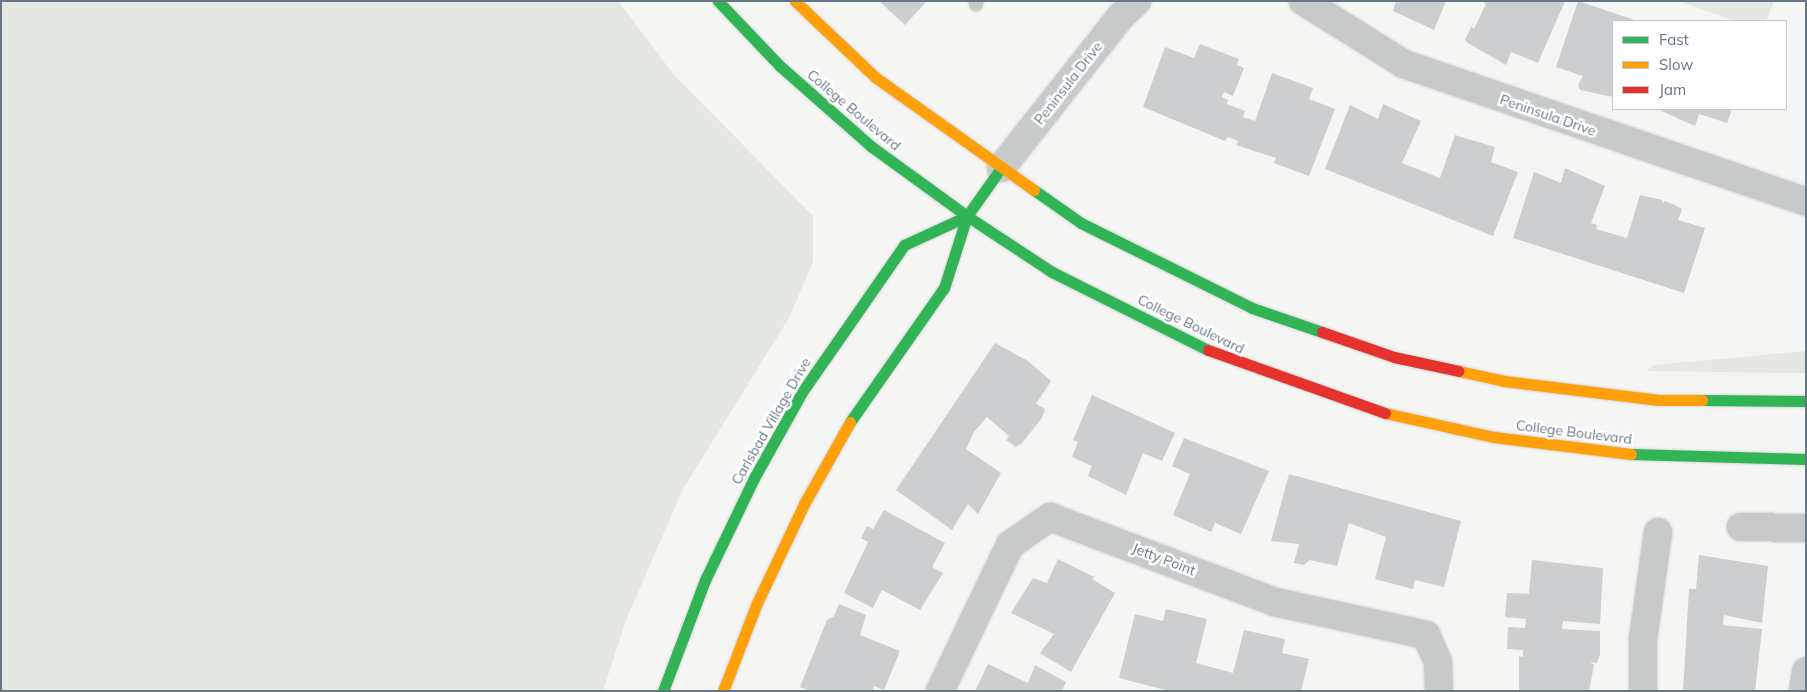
<!DOCTYPE html>
<style>
body{margin:0}
#map{position:relative;width:1807px;height:692px;overflow:hidden;background:#f5f6f4;font-family:Mulish,sans-serif}
div>[style]{position:absolute}
.green>*{inset:0;background:#e4e7e2}
.building>*{inset:0;background:#cccecf}
.roads{filter:drop-shadow(0 0 1px #d1d3d2) drop-shadow(0 0 1px #d1d3d2)}
.lane>*{height:14px;margin:-7px;padding:0 7px;transform-origin:7px;border-radius:7px;background:#c8caca}
.street>*{height:28px;margin:-14px;padding:0 14px;transform-origin:14px;border-radius:14px;background:#c8caca}
.fast>*{height:11px;margin:-5.5px;padding:0 5.5px;transform-origin:5.5px;border-radius:5.5px;background:#30b455}
.slow>*{height:11px;margin:-5.5px;padding:0 5.5px;transform-origin:5.5px;border-radius:5.5px;background:#ff9f0a}
.jam>*{height:11px;margin:-5.5px;padding:0 5.5px;transform-origin:5.5px;border-radius:5.5px;background:#e5322d}
span{translate:-50% -50%;white-space:nowrap;text-align:center;line-height:1.15;-webkit-text-stroke:5px #fff;paint-order:stroke}
.street-label{font-size:14px;color:#667684}
.frame{position:absolute;inset:0;border:2px solid #667684;pointer-events:none}
.legend{position:absolute;left:1612px;top:20px;width:175px;height:90px;box-sizing:border-box;background:#fff;border:1px solid #c2c8ce;margin:0;padding:6px 9px;list-style:none;font-size:15px;color:#667684}
.legend li{display:flex;align-items:center;gap:10px;height:25px}
.legend b{width:25px;border:1px solid #c2c8ce}
</style>
<div id="map">
<div class="green">
<i style="clip-path:polygon(1px 1px,618px 1px,675px 76px,813px 216px,813px 262px,789px 318px,683px 489px,626px 620px,603px 691px,1px 691px)"></i>
<i style="clip-path:polygon(1678px 1px,1774px 1px,1766px 21px,1735px 21px)"></i>
<i style="clip-path:polygon(1806px 351px,1806px 373px,1646px 371px,1654px 365px)"></i>
</div>
<div class="building">
<i style="clip-path:polygon(879px 1px,927px 1px,905px 25px)"></i>
<i style="clip-path:polygon(1396px 1px,1446px 1px,1434px 30px,1393px 11px)"></i>
<i style="clip-path:polygon(1481px 1px,1565px 1px,1538px 63px,1511px 52px,1506px 65px,1468px 43px,1465px 40px,1471px 27px,1474px 29px,1486px 4px)"></i>
<i style="clip-path:polygon(1578px 1px,1638px 21px,1613px 21px,1613px 97px,1580px 90px,1578px 85px,1583px 76px,1556px 67px)"></i>
<i style="clip-path:polygon(1200px 44px,1239px 59px,1237px 65px,1244px 68px,1233px 96px,1224px 92px,1222px 97px,1228px 100px,1227px 104px,1245px 111px,1243px 117px,1255px 121px,1272px 73px,1313px 88px,1309px 99px,1335px 109px,1309px 176px,1274px 163px,1276px 158px,1236px 145px,1238px 141px,1228px 137px,1225px 141px,1143px 107px,1165px 47px,1194px 58px)"></i>
<i style="clip-path:polygon(1383px 104px,1421px 121px,1402px 163px,1440px 178px,1455px 135px,1495px 147px,1491px 162px,1518px 172px,1493px 236px,1325px 169px,1350px 105px,1378px 119px)"></i>
<i style="clip-path:polygon(1657px 109px,1732px 109px,1727px 123px,1699px 114px,1695px 126px)"></i>
<i style="clip-path:polygon(1565px 168px,1605px 186px,1591px 223px,1597px 225px,1596px 229px,1627px 238px,1640px 195px,1662px 200px,1663px 204px,1664px 201px,1673px 204px,1682px 209px,1678px 220px,1705px 228px,1684px 293px,1513px 238px,1534px 172px,1561px 183px)"></i>
<i style="clip-path:polygon(995px 343px,1028px 361px,1051px 381px,1036px 404px,1045px 409px,1042px 418px,1022px 443px,1016px 447px,1006px 440px,1009px 436px,987px 417px,974px 432px,966px 449px,1001px 473px,978px 514px,968px 504px,952px 530px,896px 490px)"></i>
<i style="clip-path:polygon(1092px 395px,1175px 433px,1162px 461px,1143px 453px,1126px 495px,1088px 476px,1092px 466px,1072px 457px,1078px 442px,1073px 440px)"></i>
<i style="clip-path:polygon(1184px 438px,1269px 471px,1241px 534px,1215px 523px,1211px 532px,1173px 515px,1190px 474px,1172px 466px)"></i>
<i style="clip-path:polygon(1289px 474px,1461px 521px,1444px 587px,1415px 580px,1413px 589px,1375px 579px,1386px 537px,1349px 523px,1337px 566px,1310px 560px,1304px 565px,1294px 563px,1299px 544px,1271px 541px)"></i>
<i style="clip-path:polygon(884px 510px,945px 543px,932px 567px,943px 573px,920px 610px,882px 590px,873px 608px,844px 593px,868px 542px,861px 538px,867px 526px,873px 529px)"></i>
<i style="clip-path:polygon(1699px 555px,1768px 566px,1762px 623px,1724px 615px,1723px 625px,1762px 629px,1755px 691px,1683px 691px,1689px 589px,1696px 589px)"></i>
<i style="clip-path:polygon(1058px 559px,1094px 577px,1092px 579px,1115px 593px,1071px 672px,1040px 653px,1054px 634px,1011px 613px,1033px 578px,1047px 583px)"></i>
<i style="clip-path:polygon(1532px 560px,1603px 568px,1600px 624px,1563px 621px,1562px 629px,1600px 631px,1600px 655px,1597px 663px,1590px 662px,1594px 665px,1589px 691px,1519px 691px,1519px 656px,1523px 657px,1523px 650px,1507px 649px,1508px 627px,1525px 628px,1526px 619px,1505px 617px,1507px 593px,1529px 594px)"></i>
<i style="clip-path:polygon(839px 604px,866px 615px,860px 635px,900px 651px,884px 690px,874px 686px,873px 691px,810px 691px,800px 687px,827px 620px,834px 616px)"></i>
<i style="clip-path:polygon(1166px 609px,1207px 619px,1196px 663px,1233px 673px,1244px 630px,1285px 639px,1282px 653px,1309px 659px,1301px 691px,1169px 691px,1119px 678px,1135px 614px,1163px 621px)"></i>
<i style="clip-path:polygon(988px 664px,1028px 683px,1035px 665px,1066px 682px,1062px 691px,975px 691px)"></i>
</div>
<div class="roads">
<div class="lane">
<i style="left:976px;top:4px;width:3px;rotate:-90deg"></i>
</div>
<div class="street">
<i style="left:1303px;top:1px;width:119px;rotate:32deg"></i>
<i style="left:1404px;top:64px;width:425px;rotate:18.9deg"></i>
<i style="left:1001px;top:168px;width:194px;rotate:-51.7deg"></i>
<i style="left:1121px;top:16px;width:22px;rotate:-43deg"></i>
<i style="left:1741px;top:527px;width:65px;rotate:0.9deg"></i>
<i style="left:940px;top:691px;width:162px;rotate:-64.4deg"></i>
<i style="left:1010px;top:545px;width:49px;rotate:-35deg"></i>
<i style="left:1050px;top:517px;width:241px;rotate:20.7deg"></i>
<i style="left:1275px;top:602px;width:155px;rotate:12.3deg"></i>
<i style="left:1426px;top:635px;width:30px;rotate:66deg"></i>
<i style="left:1438px;top:662px;width:29px;rotate:88deg"></i>
<i style="left:1643px;top:691px;width:52px;rotate:-90deg"></i>
<i style="left:1643px;top:639px;width:108px;rotate:-82deg"></i>
<i style="left:1803px;top:691px;width:20px;rotate:-81deg"></i>
</div>
<div class="fast">
<i style="left:718px;top:1px;width:90px;rotate:46.4deg"></i>
<i style="left:780px;top:66px;width:123px;rotate:41.4deg"></i>
<i style="left:872px;top:147px;width:117px;rotate:36deg"></i>
<i style="left:967px;top:216px;width:102px;rotate:33.4deg"></i>
<i style="left:1052px;top:272px;width:174px;rotate:26.6deg"></i>
<i style="left:1034px;top:190px;width:57px;rotate:35.1deg"></i>
<i style="left:1081px;top:223px;width:191px;rotate:26.4deg"></i>
<i style="left:1252px;top:308px;width:74px;rotate:18.9deg"></i>
<i style="left:1702px;top:400px;width:104px;rotate:0.6deg"></i>
<i style="left:850px;top:422px;width:164px;rotate:-55deg"></i>
<i style="left:944px;top:288px;width:76px;rotate:-72.3deg"></i>
<i style="left:967px;top:216px;width:59px;rotate:-54.7deg"></i>
<i style="left:1631px;top:454px;width:175px;rotate:1.6deg"></i>
<i style="left:663px;top:691px;width:119px;rotate:-69.3deg"></i>
<i style="left:705px;top:580px;width:113px;rotate:-64.3deg"></i>
<i style="left:754px;top:478px;width:98px;rotate:-60.8deg"></i>
<i style="left:802px;top:392px;width:179px;rotate:-55.2deg"></i>
<i style="left:904px;top:245px;width:69px;rotate:-24.7deg"></i>
</div>
<div class="slow">
<i style="left:795px;top:1px;width:110px;rotate:43.5deg"></i>
<i style="left:875px;top:77px;width:195px;rotate:35.4deg"></i>
<i style="left:1459px;top:371px;width:46px;rotate:12.5deg"></i>
<i style="left:1504px;top:381px;width:156px;rotate:7deg"></i>
<i style="left:1659px;top:400px;width:43px"></i>
<i style="left:1385px;top:413px;width:112px;rotate:12.4deg"></i>
<i style="left:1494px;top:437px;width:138px;rotate:7.1deg"></i>
<i style="left:723px;top:691px;width:94px;rotate:-68.9deg"></i>
<i style="left:757px;top:603px;width:110px;rotate:-64.6deg"></i>
<i style="left:804px;top:504px;width:94px;rotate:-60.7deg"></i>
</div>
<div class="jam">
<i style="left:1322px;top:332px;width:76px;rotate:19.1deg"></i>
<i style="left:1394px;top:357px;width:66px;rotate:12.2deg"></i>
<i style="left:1208px;top:350px;width:188px;rotate:19.6deg"></i>
</div>
</div>
<div class="street-label">
<span style="left:1068px;top:83px;rotate:-52deg">Peninsula Drive</span>
<span style="left:854px;top:110px;rotate:40deg">College Boulevard</span>
<span style="left:1548px;top:115px;rotate:19deg">Peninsula Drive</span>
<span style="left:1191px;top:324px;rotate:26deg">College Boulevard</span>
<span style="left:771px;top:421px;rotate:-60deg">Carlsbad Village Drive</span>
<span style="left:1574px;top:432px;rotate:7deg">College Boulevard</span>
<span style="left:1164px;top:559px;rotate:21deg">Jetty Point</span>
</div>
<div class="frame"></div>
<ul class="legend">
<li><b style="height:6px;background:#30b455"></b>Fast</li>
<li><b style="height:6px;background:#ff9f0a"></b>Slow</li>
<li><b style="height:6px;background:#e5322d"></b>Jam</li>
</ul>
</div>
